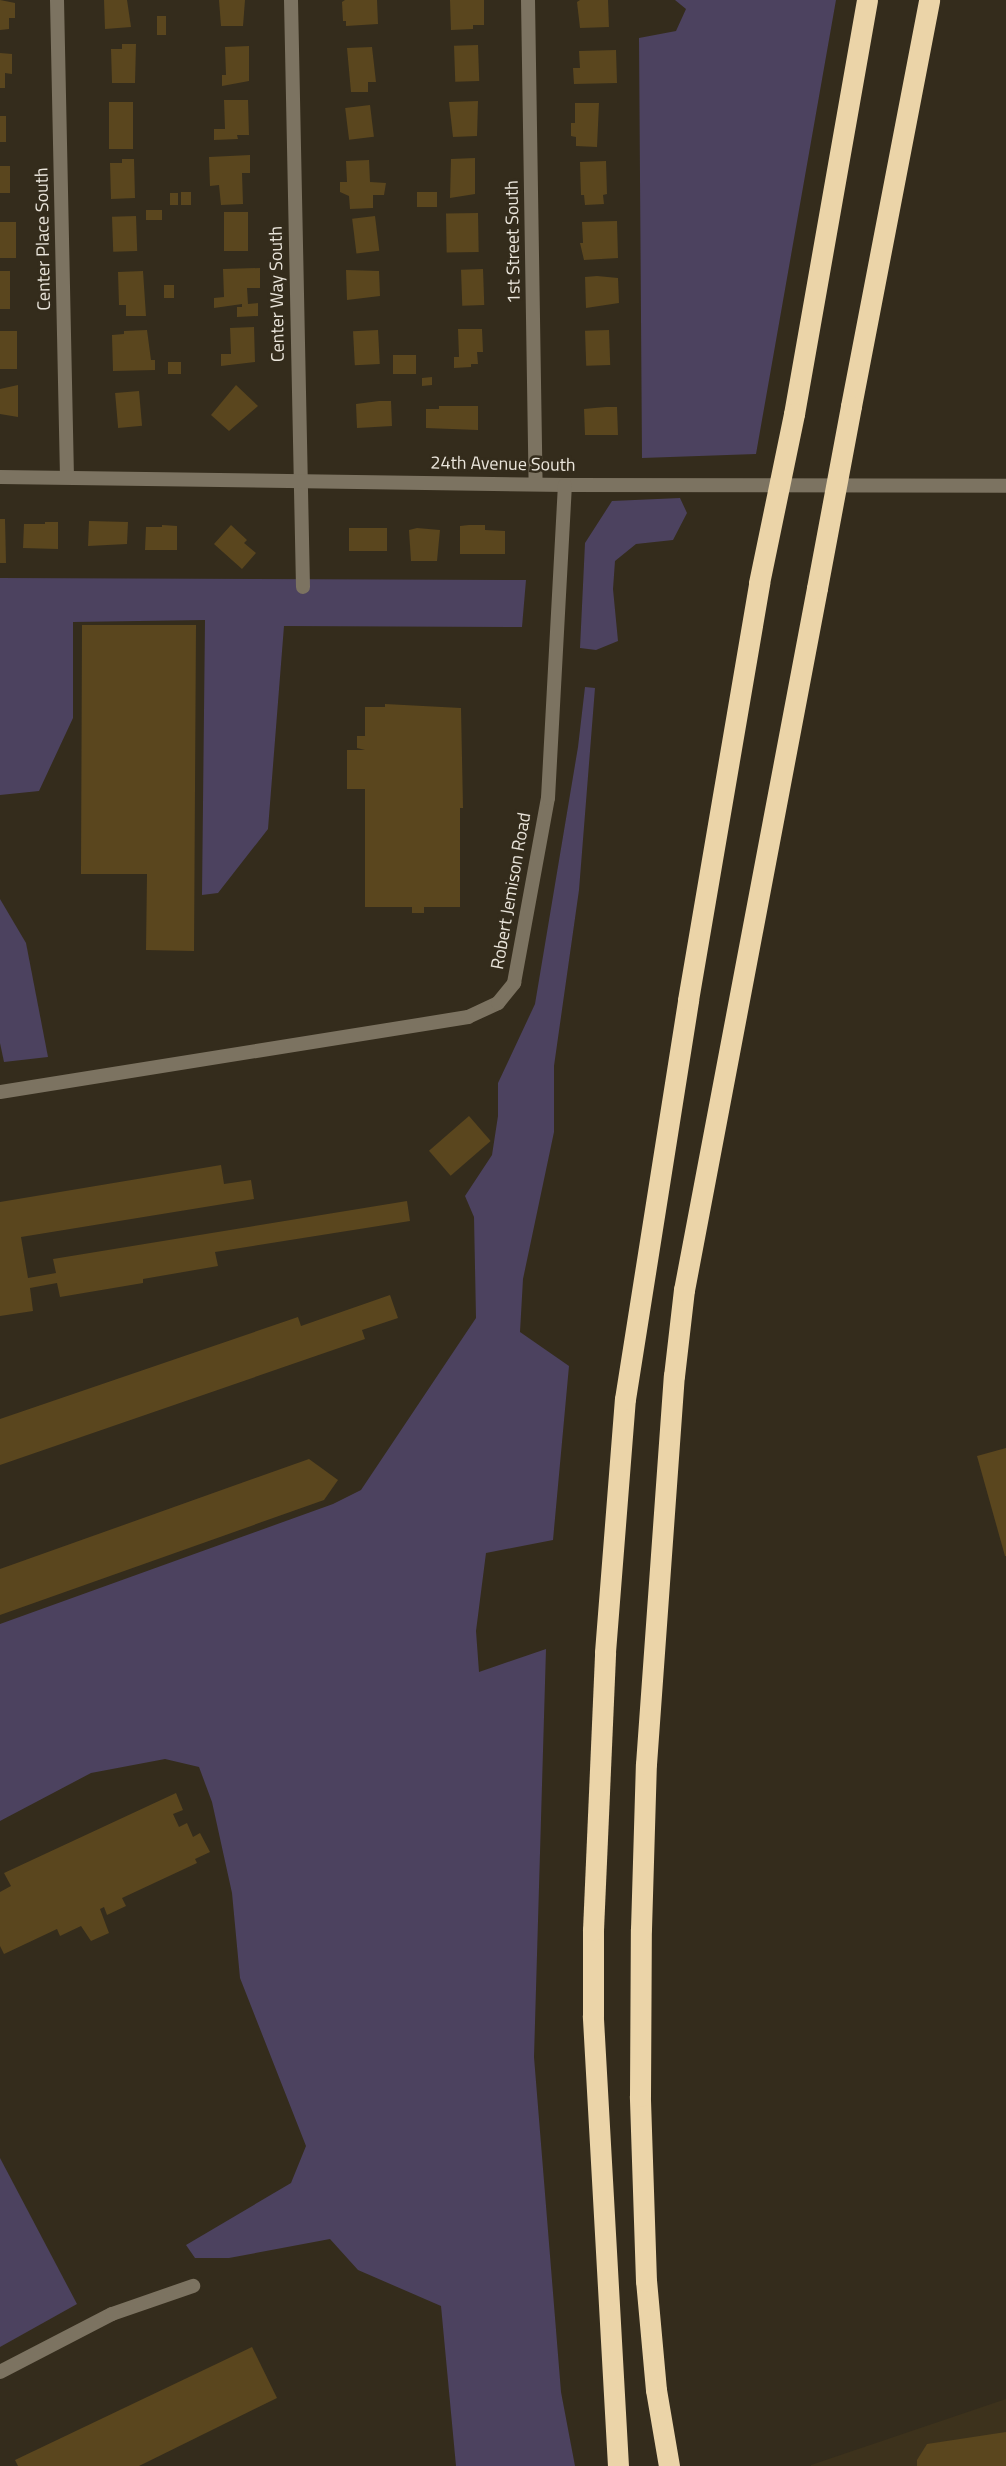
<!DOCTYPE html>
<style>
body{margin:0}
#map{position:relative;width:1006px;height:2466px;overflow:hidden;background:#342c1c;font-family:"Titillium Web",sans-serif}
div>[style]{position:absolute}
.built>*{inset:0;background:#3d321c}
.green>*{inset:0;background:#4c425f}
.building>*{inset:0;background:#5a461e;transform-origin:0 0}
.street>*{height:14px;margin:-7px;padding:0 7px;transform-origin:7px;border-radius:7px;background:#7c7361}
.highway>*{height:21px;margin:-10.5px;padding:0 10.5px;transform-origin:10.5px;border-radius:10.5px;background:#ebd4a8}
.highway-bridge>*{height:21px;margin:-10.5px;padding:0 10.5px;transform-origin:10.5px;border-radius:10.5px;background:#ebd4a8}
span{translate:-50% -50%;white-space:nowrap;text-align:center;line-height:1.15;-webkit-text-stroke:5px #342c1c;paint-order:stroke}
.street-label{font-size:18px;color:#eae5db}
</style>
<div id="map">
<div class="built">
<i style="clip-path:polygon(1006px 2399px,1006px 2466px,811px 2466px,811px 2465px)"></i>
</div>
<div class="green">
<i style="clip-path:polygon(675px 0,836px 0,756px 454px,642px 458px,639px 38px,676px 31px,686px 9px)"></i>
<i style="clip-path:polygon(680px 498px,687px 513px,673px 540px,636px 544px,615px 561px,613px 589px,618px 641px,596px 650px,580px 648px,585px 543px,612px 501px)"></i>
<i style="clip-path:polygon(0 578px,526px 580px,522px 627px,284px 626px,268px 829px,218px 893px,202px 895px,205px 620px,73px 622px,73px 718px,39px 791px,0 795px)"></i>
<i style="clip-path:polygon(585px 687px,595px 688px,579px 890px,554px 1066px,554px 1132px,523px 1279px,520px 1332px,569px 1366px,553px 1540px,486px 1553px,476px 1631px,479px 1672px,546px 1649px,534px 2057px,561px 2392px,575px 2466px,456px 2466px,441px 2306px,358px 2270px,330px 2239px,229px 2258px,195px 2258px,186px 2245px,291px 2183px,306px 2146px,240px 1978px,232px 1893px,212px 1802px,199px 1767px,165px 1759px,91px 1773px,0 1821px,0 1624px,333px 1504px,361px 1490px,476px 1318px,474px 1217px,465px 1196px,492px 1155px,498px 1116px,498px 1083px,535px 1004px,578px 747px)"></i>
<i style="clip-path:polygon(0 899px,26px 943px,48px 1057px,4px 1062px,0 1043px)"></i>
<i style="clip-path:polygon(0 2158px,77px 2304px,0 2347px)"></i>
</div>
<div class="building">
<i style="clip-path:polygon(0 0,15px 3px,15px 18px,9px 18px,9px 29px,0 30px)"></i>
<i style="clip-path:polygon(104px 0,127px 0,131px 27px,105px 29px)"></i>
<i style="clip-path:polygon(219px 0,245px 0,243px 26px,221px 26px)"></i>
<i style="clip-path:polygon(345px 0,377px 0,378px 24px,346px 26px,346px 21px,343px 21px,342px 2px)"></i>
<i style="clip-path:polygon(450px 0,484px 0,484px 25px,473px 25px,473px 29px,451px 30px)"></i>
<i style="clip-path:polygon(580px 0,608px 0,609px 27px,580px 28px,577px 2px)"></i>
<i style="left:157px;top:16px;width:9px;height:19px"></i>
<i style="clip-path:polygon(122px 44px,136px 44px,135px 83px,112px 83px,111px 49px,122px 49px)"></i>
<i style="left:478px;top:45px;width:36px;height:24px;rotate:88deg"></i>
<i style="clip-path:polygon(249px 46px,249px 81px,222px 86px,222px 75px,226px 75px,225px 47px)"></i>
<i style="clip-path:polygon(372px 47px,376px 82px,368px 82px,368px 92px,351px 92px,347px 48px)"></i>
<i style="clip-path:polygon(616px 50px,617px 83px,574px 84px,573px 68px,580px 68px,579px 51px)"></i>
<i style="clip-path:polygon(0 53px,12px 54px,12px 74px,5px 73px,5px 88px,0 88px)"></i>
<i style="clip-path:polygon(224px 100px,248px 100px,249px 135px,237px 135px,238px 139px,214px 140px,214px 129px,225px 129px)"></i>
<i style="clip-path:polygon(478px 101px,477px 136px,453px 137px,449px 102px)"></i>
<i style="left:109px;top:102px;width:24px;height:47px"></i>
<i style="clip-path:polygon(575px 103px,599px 103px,597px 147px,576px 146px,576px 137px,571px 136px,571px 123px,575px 123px)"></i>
<i style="left:370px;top:105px;width:32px;height:25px;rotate:83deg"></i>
<i style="left:0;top:116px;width:6px;height:26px"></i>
<i style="clip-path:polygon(250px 155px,250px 173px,242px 173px,243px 204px,221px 205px,219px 185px,210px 186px,209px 157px)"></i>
<i style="clip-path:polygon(475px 158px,475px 194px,450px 198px,451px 159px)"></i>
<i style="clip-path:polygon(122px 159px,134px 159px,135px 198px,111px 199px,110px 163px,122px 163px)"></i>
<i style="clip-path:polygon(369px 160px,370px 182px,386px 183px,384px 195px,373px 195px,373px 208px,350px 209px,349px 196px,340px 192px,340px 182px,347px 182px,346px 161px)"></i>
<i style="clip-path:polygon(606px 161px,607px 194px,603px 195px,604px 204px,585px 205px,584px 195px,581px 195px,580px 162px)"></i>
<i style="left:0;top:166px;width:10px;height:27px"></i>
<i style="left:181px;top:192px;width:10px;height:13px"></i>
<i style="left:417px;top:192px;width:20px;height:15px"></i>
<i style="left:170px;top:193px;width:8px;height:12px"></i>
<i style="left:146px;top:210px;width:16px;height:10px"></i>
<i style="left:224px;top:212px;width:24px;height:39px"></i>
<i style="left:478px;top:213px;width:39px;height:32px;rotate:89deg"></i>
<i style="left:136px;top:216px;width:35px;height:24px;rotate:88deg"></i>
<i style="left:375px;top:216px;width:35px;height:23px;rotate:83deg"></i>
<i style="clip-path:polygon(617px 221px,618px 258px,584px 260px,580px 243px,583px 243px,582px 222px)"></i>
<i style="left:0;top:222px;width:16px;height:36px"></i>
<i style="clip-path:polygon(260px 268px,260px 288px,247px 288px,248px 304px,258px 303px,258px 316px,237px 317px,237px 307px,242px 307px,242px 304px,214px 308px,214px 298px,224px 297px,223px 269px)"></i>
<i style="left:483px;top:269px;width:36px;height:22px;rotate:88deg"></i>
<i style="clip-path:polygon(346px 270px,379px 271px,380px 296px,347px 300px)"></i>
<i style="left:0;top:271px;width:10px;height:38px"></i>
<i style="clip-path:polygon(143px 271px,146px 316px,126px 316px,126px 305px,119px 305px,118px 272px)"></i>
<i style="clip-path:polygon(597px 276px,618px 278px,619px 303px,586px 308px,585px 277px)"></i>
<i style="left:164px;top:285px;width:10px;height:13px"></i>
<i style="clip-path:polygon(254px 327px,255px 362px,221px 366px,221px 354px,231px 354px,230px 328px)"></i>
<i style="clip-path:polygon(458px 329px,482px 329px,483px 352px,477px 352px,478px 364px,471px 364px,471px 367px,454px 368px,454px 357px,459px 357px)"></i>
<i style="clip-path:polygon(147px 330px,151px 360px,155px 360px,155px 370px,113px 371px,112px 335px,124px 334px,124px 331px)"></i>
<i style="left:378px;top:330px;width:34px;height:25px;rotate:87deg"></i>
<i style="left:609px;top:330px;width:35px;height:24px;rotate:88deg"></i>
<i style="left:0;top:331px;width:17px;height:38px"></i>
<i style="left:416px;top:355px;width:19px;height:23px;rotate:90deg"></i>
<i style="left:168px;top:362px;width:13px;height:12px"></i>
<i style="clip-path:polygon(432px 377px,432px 385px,422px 386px,422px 378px)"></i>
<i style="clip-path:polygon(18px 385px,18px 417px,0 414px,0 389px)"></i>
<i style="clip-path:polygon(236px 385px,258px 406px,229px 431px,211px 415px)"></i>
<i style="left:139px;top:391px;width:35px;height:24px;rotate:85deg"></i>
<i style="clip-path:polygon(379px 401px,391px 401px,392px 426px,357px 428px,356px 404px)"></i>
<i style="clip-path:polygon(439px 406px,478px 406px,478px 430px,426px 428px,426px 409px,439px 409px)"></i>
<i style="clip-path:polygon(606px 407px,617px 407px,618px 435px,585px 435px,584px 409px)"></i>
<i style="clip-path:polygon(0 519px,5px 519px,6px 563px,0 563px)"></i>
<i style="clip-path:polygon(89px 521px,128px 522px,127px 544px,88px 546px)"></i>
<i style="clip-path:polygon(45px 522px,58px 522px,58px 549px,23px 548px,24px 524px,45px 524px)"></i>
<i style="clip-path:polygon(162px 525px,177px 526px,177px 550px,145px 550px,146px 527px,162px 527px)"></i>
<i style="clip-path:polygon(231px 525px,247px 540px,244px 543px,256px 553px,242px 569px,214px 544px)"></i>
<i style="clip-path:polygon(469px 525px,485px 525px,485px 530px,505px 531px,505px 554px,460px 554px,460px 526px)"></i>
<i style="left:349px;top:528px;width:38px;height:23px"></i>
<i style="clip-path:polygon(417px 528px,440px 530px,437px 561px,411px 561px,409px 530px)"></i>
<i style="clip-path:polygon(82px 625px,196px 625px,194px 951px,146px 950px,147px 874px,81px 874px)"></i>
<i style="clip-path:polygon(385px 704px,461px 708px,463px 808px,460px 808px,460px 907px,424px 907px,424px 913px,412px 913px,412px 907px,365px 907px,365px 789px,347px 789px,347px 750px,365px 750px,357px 748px,357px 736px,365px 736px,365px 707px,385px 707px)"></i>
<i style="left:469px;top:1116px;width:33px;height:53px;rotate:49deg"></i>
<i style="clip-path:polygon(221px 1165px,224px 1184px,251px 1180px,254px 1199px,21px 1237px,28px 1278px,56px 1273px,53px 1259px,407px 1201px,410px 1221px,215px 1252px,218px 1266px,143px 1279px,143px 1283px,60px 1297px,57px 1283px,30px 1288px,33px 1311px,0 1316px,0 1202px)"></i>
<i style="clip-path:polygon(390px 1295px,398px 1318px,362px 1330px,365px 1339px,0 1465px,0 1419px,298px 1317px,301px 1326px)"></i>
<i style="clip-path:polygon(1006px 1448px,1006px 1556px,1005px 1556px,977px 1456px)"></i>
<i style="clip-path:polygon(309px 1459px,338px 1480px,324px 1500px,0 1615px,0 1569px)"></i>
<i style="clip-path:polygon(176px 1793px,183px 1810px,173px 1814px,179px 1827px,187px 1823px,193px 1837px,200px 1833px,210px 1852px,195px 1859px,197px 1863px,122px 1898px,126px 1906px,107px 1915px,104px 1907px,100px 1909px,109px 1933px,91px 1941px,81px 1926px,60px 1936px,57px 1929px,4px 1954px,0 1946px,0 1892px,11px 1886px,4px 1873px)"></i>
<i style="clip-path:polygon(252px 2347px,277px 2398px,139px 2466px,18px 2466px,15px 2460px)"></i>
<i style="clip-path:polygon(1006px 2432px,1006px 2466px,917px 2466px,917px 2460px,927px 2444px)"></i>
</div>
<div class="street">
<i style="left:57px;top:0;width:477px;rotate:88.8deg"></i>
<i style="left:291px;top:0;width:587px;rotate:88.83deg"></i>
<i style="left:528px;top:0;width:484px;rotate:89.1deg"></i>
<i style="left:0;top:477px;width:565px;rotate:0.81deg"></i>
<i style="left:565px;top:485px;width:441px;rotate:0.1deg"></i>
<i style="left:0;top:1092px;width:474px;rotate:-9.1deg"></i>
<i style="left:468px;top:1017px;width:33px;rotate:-25deg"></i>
<i style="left:498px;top:1003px;width:26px;rotate:-51deg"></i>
<i style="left:514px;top:983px;width:188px;rotate:-79.6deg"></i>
<i style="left:548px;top:798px;width:313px;rotate:-86.9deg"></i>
<i style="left:0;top:2372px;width:126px;rotate:-27.4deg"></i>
<i style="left:112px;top:2314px;width:86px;rotate:-19.1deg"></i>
</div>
<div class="highway">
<i style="left:851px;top:406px;width:413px;rotate:-79.1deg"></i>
<i style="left:794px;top:414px;width:420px;rotate:-80deg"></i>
<i style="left:618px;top:2466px;width:451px;rotate:-93.2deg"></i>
<i style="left:593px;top:2016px;width:86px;rotate:-90deg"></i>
<i style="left:593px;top:1930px;width:278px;rotate:-87.5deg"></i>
<i style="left:605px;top:1652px;width:254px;rotate:-85.5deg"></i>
<i style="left:625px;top:1399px;width:404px;rotate:-81deg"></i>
<i style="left:688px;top:1000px;width:423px;rotate:-80.3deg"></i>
<i style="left:669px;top:2466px;width:77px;rotate:-99.7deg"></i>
<i style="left:656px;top:2390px;width:109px;rotate:-95.2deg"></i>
<i style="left:646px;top:2281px;width:185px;rotate:-91.9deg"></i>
<i style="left:640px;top:2096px;width:167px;rotate:-89.7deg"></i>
<i style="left:641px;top:1929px;width:165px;rotate:-88.3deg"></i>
<i style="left:646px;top:1764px;width:389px;rotate:-85.9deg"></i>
<i style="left:674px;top:1376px;width:87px;rotate:-83.4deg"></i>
<i style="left:684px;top:1290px;width:714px;rotate:-79.27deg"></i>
</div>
<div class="highway-bridge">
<i style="left:759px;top:583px;width:173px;rotate:-78.3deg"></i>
<i style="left:817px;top:588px;width:185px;rotate:-79.4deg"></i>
</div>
<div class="street-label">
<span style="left:43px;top:239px;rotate:-91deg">Center Place South</span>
<span style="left:513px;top:242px;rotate:-91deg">1st Street South</span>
<span style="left:277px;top:294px;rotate:-91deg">Center Way South</span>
<span style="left:503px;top:464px;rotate:1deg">24th Avenue South</span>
<span style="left:511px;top:891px;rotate:-80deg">Robert Jemison Road</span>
</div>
</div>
